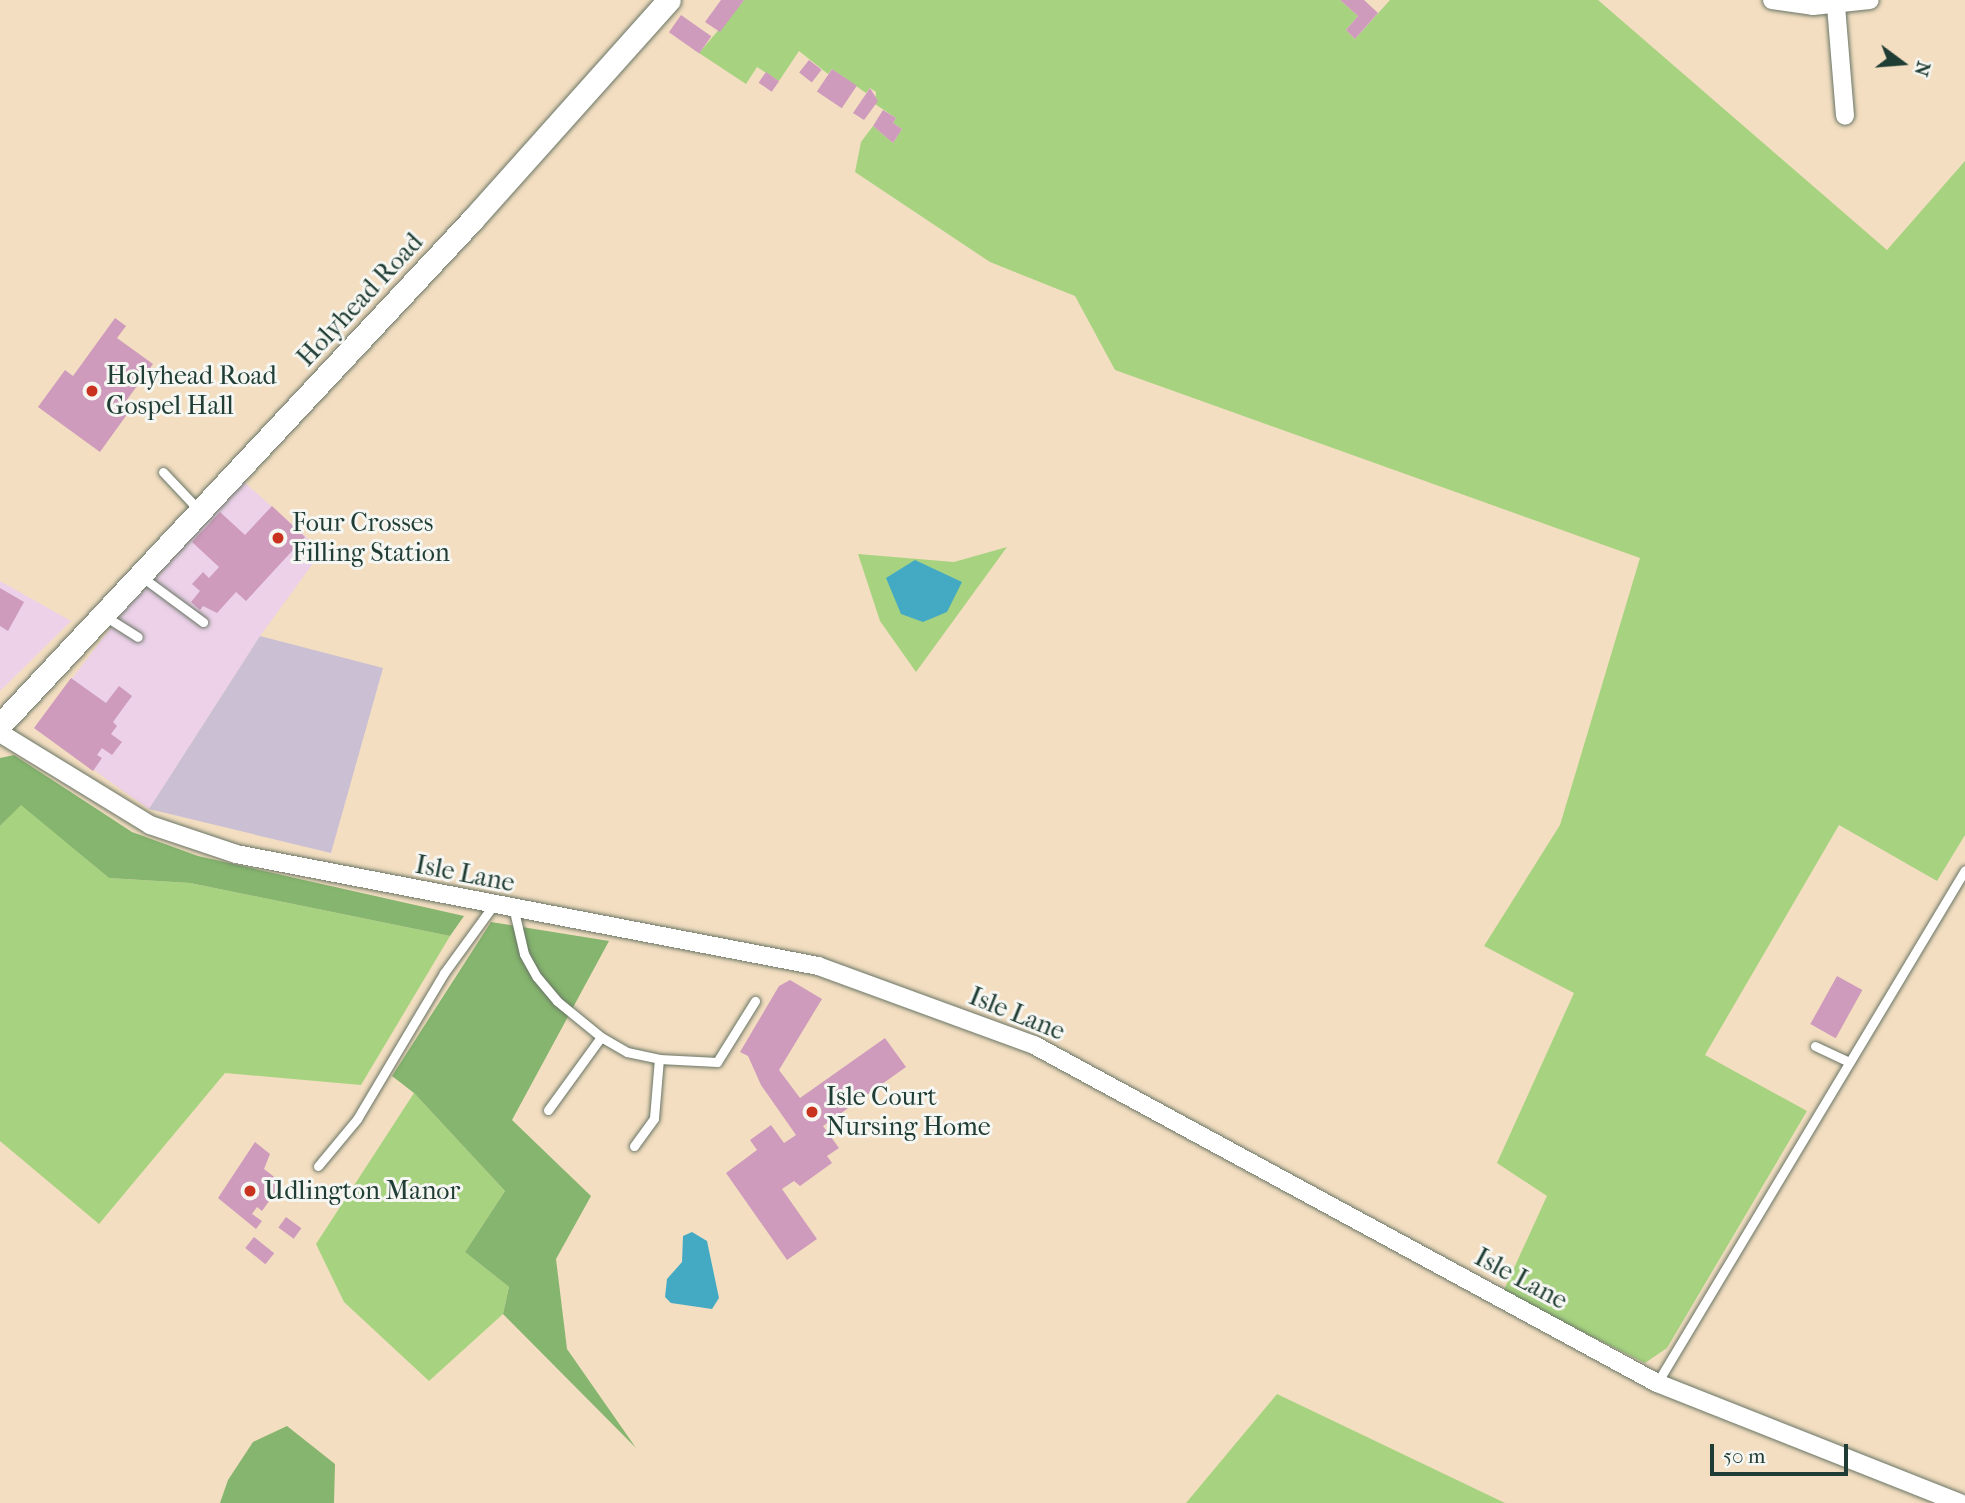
<!DOCTYPE html>
<style>
body{margin:0}
#map{position:relative;width:1965px;height:1503px;overflow:hidden;background:#f3dec1;font-family:"IM FELL French Canon",serif}
div>[style]{position:absolute}
.built>*{inset:0;background:#ecd1e9}
.industrial>*{inset:0;background:#cbbfd4}
.green>*{inset:0;background:#a7d380}
.forest>*{inset:0;background:#85b56e}
.water>*{inset:0;background:#44aac4}
.building>*{inset:0;background:#ce9bbc;transform-origin:0 0}
.roads{filter:drop-shadow(0 0 2px #697565) drop-shadow(0 0 2px #697565)}
.service>*{height:9px;margin:-4.5px;padding:0 4.5px;transform-origin:4.5px;border-radius:4.5px;background:#fff}
.minor>*{height:18px;margin:-9px;padding:0 9px;transform-origin:9px;border-radius:9px;background:#fff}
.secondary>*{height:23px;margin:-11.5px;padding:0 11.5px;transform-origin:11.5px;border-radius:11.5px;background:#fff}
.dots>*{width:19px;height:19px;translate:-50% -50%;box-sizing:border-box;border:4px solid #f6f6f2;border-radius:50%}
span{translate:-50% -50%;white-space:nowrap;text-align:center;line-height:1.15;-webkit-text-stroke:6px #f6f6f2;paint-order:stroke}
.street-label{font-size:26px;color:#1f3d34}
.poi-label{font-size:26px;color:#1f3d34}
.left{translate:0 -50%;text-align:left}
.north{position:absolute;left:1867px;top:28px;width:70px;height:70px;-webkit-text-stroke:5px #f6f6f2;paint-order:stroke;rotate:106deg;font-size:19px;font-weight:700;line-height:28px;text-align:center;color:#1f3d34}
.north::after{content:'';display:block;margin:auto;width:24px;height:32px;background:#1f3d34;clip-path:polygon(50% 0,100% 100%,50% 72%,0 100%)}
.scale{position:absolute;left:1710px;top:1444px;width:138px;height:32px;box-sizing:border-box;border:4px solid #1f3d34;border-top:0;padding-left:9px;font-size:21px;line-height:24px;white-space:nowrap;color:#1f3d34;-webkit-text-stroke:5px #f6f6f2;paint-order:stroke}
</style>
<div id="map">
<div class="built">
<i style="clip-path:polygon(244px 482px,322px 551px,260px 636px,149px 809px,34px 728px,123px 612px)"></i>
<i style="clip-path:polygon(0 581px,71px 621px,0 691px)"></i>
</div>
<div class="industrial">
<i style="clip-path:polygon(260px 636px,383px 668px,331px 853px,149px 809px)"></i>
</div>
<div class="green">
<i style="clip-path:polygon(744px 0,1340px 0,1358px 16px,1346px 30px,1355px 39px,1390px 0,1598px 0,1887px 250px,1965px 161px,1965px 835px,1937px 881px,1839px 825px,1705px 1055px,1807px 1111px,1667px 1348px,1645px 1363px,1503px 1292px,1547px 1196px,1497px 1163px,1574px 993px,1484px 946px,1560px 825px,1640px 558px,1115px 370px,1075px 296px,990px 262px,855px 172px,861px 142px,873px 126px,893px 143px,902px 129px,893px 123px,896px 118px,875px 104px,876px 92px,870px 88px,866px 93px,832px 69px,828px 74px,799px 51px,779px 81px,757px 67px,746px 84px,699px 53px)"></i>
<i style="clip-path:polygon(1007px 547px,916px 672px,880px 621px,858px 554px,954px 562px)"></i>
<i style="clip-path:polygon(21px 804px,109px 878px,190px 883px,450px 936px,361px 1085px,225px 1073px,99px 1224px,0 1141px,0 826px)"></i>
<i style="clip-path:polygon(414px 1093px,505px 1191px,465px 1252px,509px 1287px,503px 1314px,429px 1381px,344px 1302px,316px 1244px)"></i>
<i style="clip-path:polygon(1277px 1394px,1505px 1503px,1186px 1503px)"></i>
</div>
<div class="forest">
<i style="clip-path:polygon(14px 755px,132px 832px,198px 856px,464px 916px,450px 936px,190px 883px,109px 878px,21px 805px,0 826px,0 758px)"></i>
<i style="clip-path:polygon(491px 922px,609px 941px,512px 1120px,591px 1196px,556px 1259px,567px 1349px,636px 1448px,503px 1314px,509px 1287px,465px 1252px,505px 1191px,414px 1093px,392px 1076px)"></i>
<i style="clip-path:polygon(287px 1426px,335px 1464px,334px 1503px,220px 1503px,228px 1480px,253px 1442px)"></i>
</div>
<div class="water">
<i style="clip-path:polygon(915px 560px,962px 582px,947px 612px,923px 622px,901px 614px,886px 578px)"></i>
<i style="clip-path:polygon(692px 1232px,707px 1241px,719px 1298px,712px 1309px,671px 1303px,665px 1297px,667px 1279px,682px 1262px,683px 1236px)"></i>
</div>
<div class="building">
<i style="clip-path:polygon(721px 0,744px 0,720px 32px,705px 22px)"></i>
<i style="clip-path:polygon(1340px 0,1364px 0,1378px 13px,1355px 39px,1346px 30px,1358px 16px)"></i>
<i style="left:681px;top:15px;width:37px;height:21px;rotate:35deg"></i>
<i style="left:809px;top:60px;width:16px;height:16px;rotate:38deg"></i>
<i style="left:832px;top:69px;width:30px;height:27px;rotate:34deg"></i>
<i style="left:766px;top:72px;width:16px;height:13px;rotate:35deg"></i>
<i style="clip-path:polygon(870px 88px,878px 101px,864px 120px,853px 113px)"></i>
<i style="clip-path:polygon(883px 110px,896px 118px,893px 123px,902px 129px,893px 143px,873px 126px)"></i>
<i style="clip-path:polygon(115px 318px,126px 326px,117px 338px,153px 364px,121px 408px,128px 413px,100px 452px,38px 407px,65px 370px,73px 376px)"></i>
<i style="clip-path:polygon(272px 506px,305px 537px,246px 601px,236px 592px,217px 613px,203px 606px,200px 610px,191px 602px,200px 591px,192px 584px,203px 572px,209px 578px,219px 567px,192px 542px,220px 512px,245px 535px)"></i>
<i style="clip-path:polygon(0 588px,24px 602px,8px 631px,0 626px)"></i>
<i style="clip-path:polygon(71px 678px,106px 703px,119px 686px,132px 696px,113px 722px,117px 726px,111px 734px,122px 742px,112px 755px,102px 748px,97px 755px,102px 758px,93px 771px,34px 728px)"></i>
<i style="left:1837px;top:976px;width:29px;height:55px;rotate:29deg"></i>
<i style="clip-path:polygon(790px 980px,822px 999px,779px 1070px,800px 1098px,885px 1038px,906px 1067px,823px 1126px,839px 1148px,827px 1156px,832px 1163px,800px 1186px,794px 1181px,782px 1189px,817px 1239px,787px 1260px,726px 1173px,757px 1150px,750px 1140px,771px 1125px,784px 1143px,796px 1135px,761px 1085px,748px 1056px,740px 1052px,779px 986px)"></i>
<i style="clip-path:polygon(255px 1142px,270px 1154px,264px 1169px,282px 1183px,262px 1211px,257px 1207px,252px 1214px,262px 1221px,256px 1229px,218px 1198px)"></i>
<i style="left:286px;top:1217px;width:19px;height:13px;rotate:36deg"></i>
<i style="left:254px;top:1237px;width:26px;height:14px;rotate:39deg"></i>
</div>
<div class="roads">
<div class="service">
<i style="left:163px;top:472px;width:51px;rotate:46.6deg"></i>
<i style="left:142px;top:577px;width:76px;rotate:36.4deg"></i>
<i style="left:103px;top:615px;width:41px;rotate:32.2deg"></i>
<i style="left:514px;top:911px;width:44px;rotate:76.9deg"></i>
<i style="left:524px;top:954px;width:26px;rotate:61deg"></i>
<i style="left:537px;top:977px;width:31px;rotate:50deg"></i>
<i style="left:557px;top:1001px;width:57px;rotate:39.3deg"></i>
<i style="left:601px;top:1037px;width:30px;rotate:30deg"></i>
<i style="left:627px;top:1052px;width:33px;rotate:12deg"></i>
<i style="left:659px;top:1059px;width:58px;rotate:3deg"></i>
<i style="left:717px;top:1062px;width:72px;rotate:-58.1deg"></i>
<i style="left:1815px;top:1046px;width:38px;rotate:25deg"></i>
<i style="left:548px;top:1110px;width:90px;rotate:-54deg"></i>
<i style="left:634px;top:1146px;width:34px;rotate:-54deg"></i>
<i style="left:654px;top:1118px;width:59px;rotate:-85.2deg"></i>
<i style="left:318px;top:1166px;width:61px;rotate:-50.3deg"></i>
<i style="left:357px;top:1119px;width:170px;rotate:-59.2deg"></i>
<i style="left:444px;top:973px;width:82px;rotate:-54deg"></i>
<i style="left:1657px;top:1383px;width:598px;rotate:-59.02deg"></i>
</div>
<div class="minor">
<i style="left:1772px;top:0;width:41px;rotate:8.3deg"></i>
<i style="left:1813px;top:6px;width:57px;rotate:-6deg"></i>
<i style="left:1836px;top:6px;width:110px;rotate:85.3deg"></i>
<i style="left:0;top:733px;width:176px;rotate:31.5deg"></i>
<i style="left:150px;top:825px;width:91px;rotate:18.6deg"></i>
<i style="left:236px;top:854px;width:593px;rotate:10.89deg"></i>
<i style="left:818px;top:966px;width:230px;rotate:20.1deg"></i>
<i style="left:1034px;top:1045px;width:709px;rotate:28.48deg"></i>
<i style="left:1657px;top:1383px;width:326px;rotate:21.6deg"></i>
</div>
<div class="secondary">
<i style="left:0;top:725px;width:691px;rotate:-46.93deg"></i>
<i style="left:472px;top:220px;width:295px;rotate:-48.2deg"></i>
</div>
</div>
<div class="dots">
<i style="left:92px;top:391px;background:#c8321e"></i>
<i style="left:278px;top:538px;background:#c8321e"></i>
<i style="left:812px;top:1112px;background:#c8321e"></i>
<i style="left:250px;top:1191px;background:#c8321e"></i>
</div>
<div class="street-label">
<span style="left:360px;top:300px;rotate:-47deg">Holyhead Road</span>
<span style="left:465px;top:874px;rotate:11deg">Isle Lane</span>
<span style="left:1017px;top:1014px;rotate:22deg">Isle Lane</span>
<span style="left:1521px;top:1279px;rotate:28deg">Isle Lane</span>
</div>
<div class="poi-label">
<span class="left" style="left:106px;top:391px">Holyhead Road<br>Gospel Hall</span>
<span class="left" style="left:292px;top:538px">Four Crosses<br>Filling Station</span>
<span class="left" style="left:826px;top:1112px">Isle Court<br>Nursing Home</span>
<span class="left" style="left:264px;top:1191px">Udlington Manor</span>
</div>
<div class="north">N</div>
<div class="scale">50 m</div>
</div>
